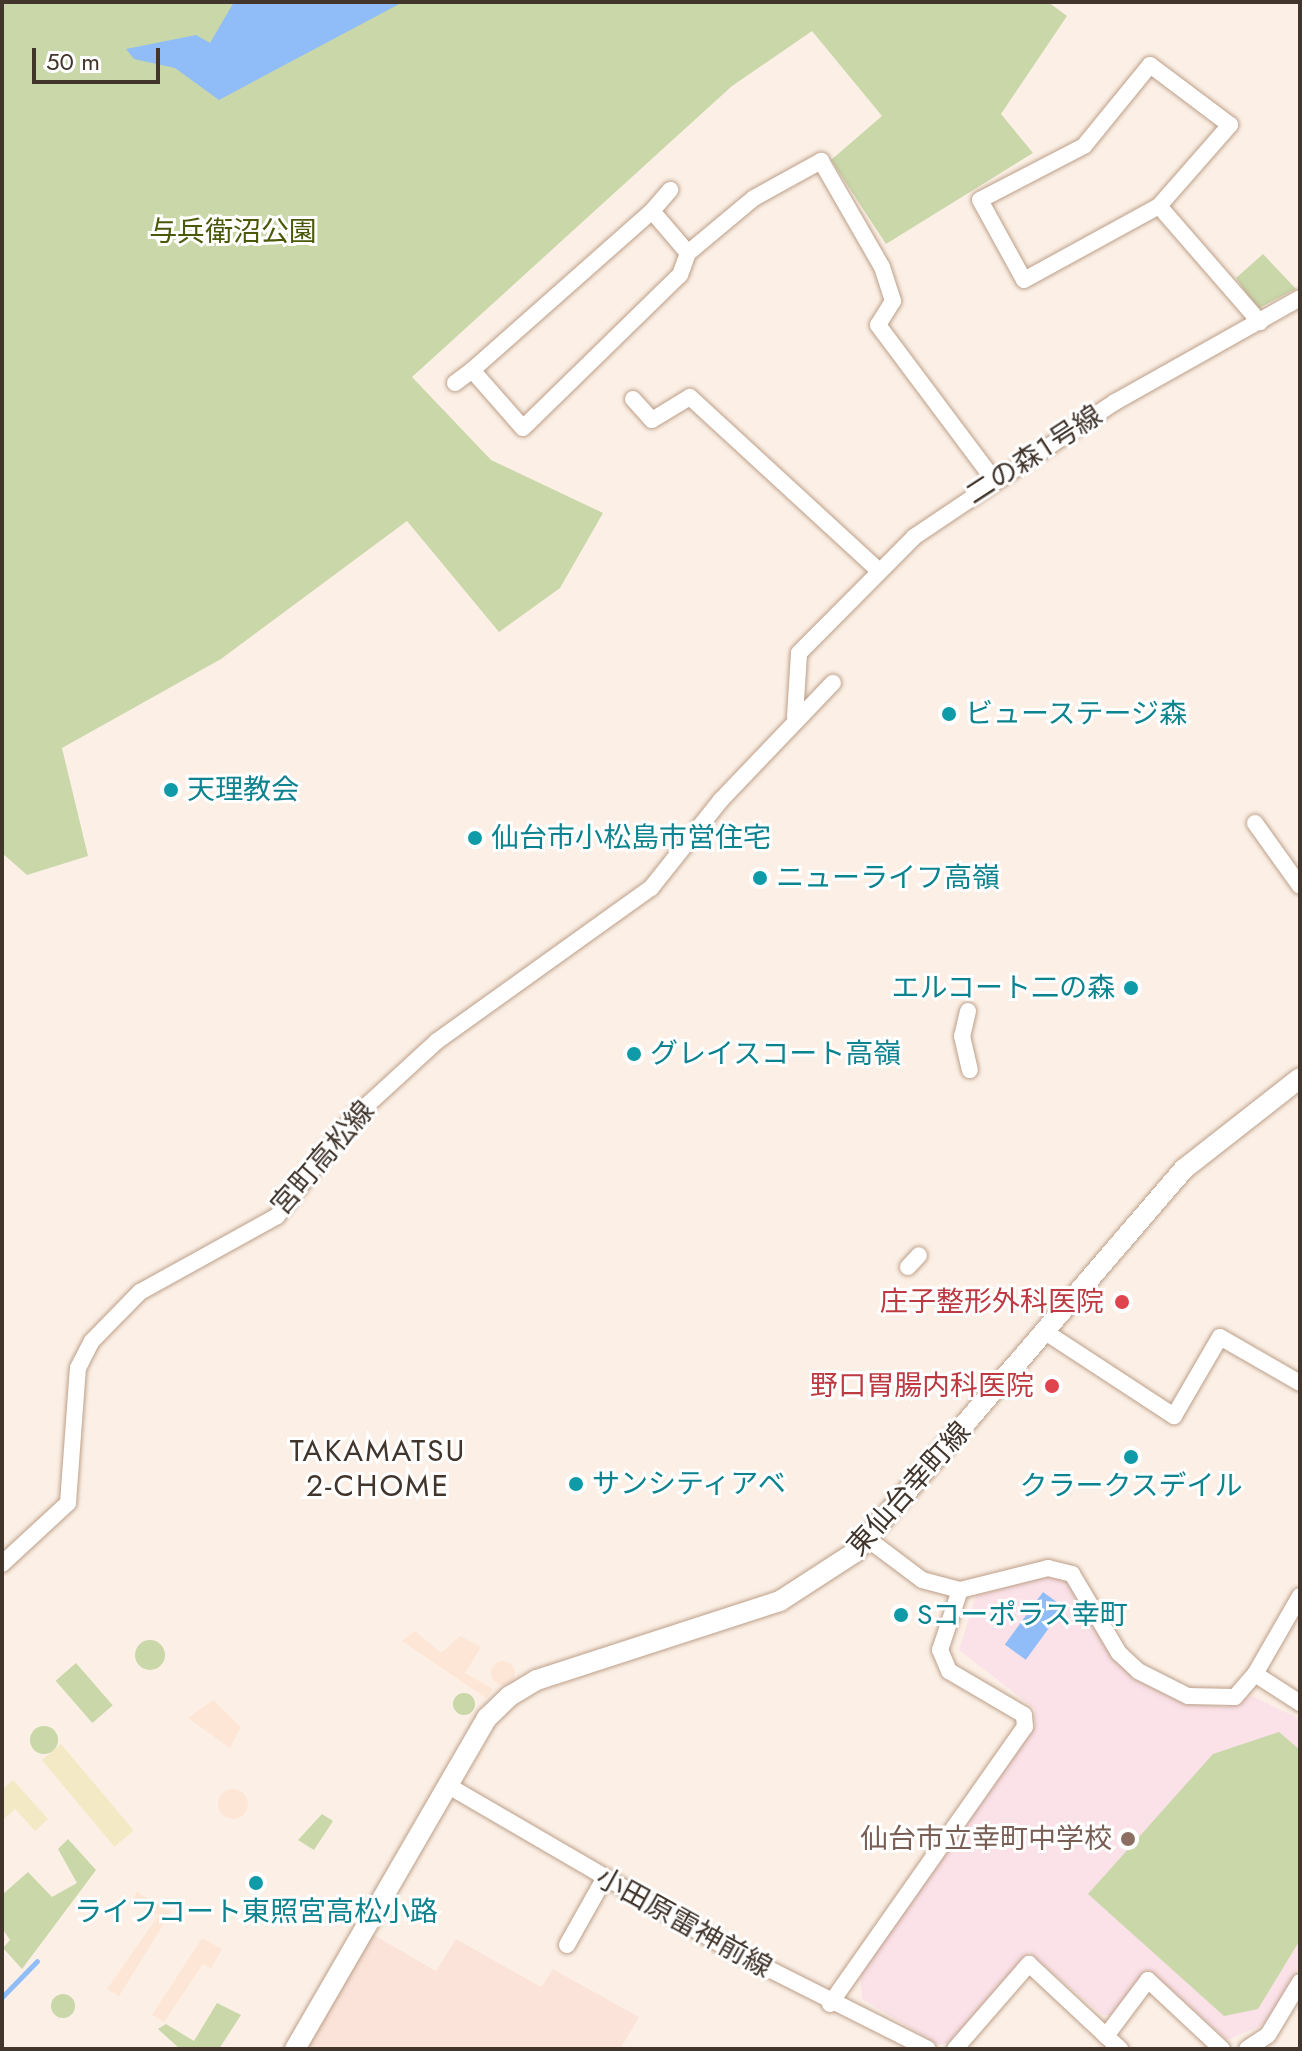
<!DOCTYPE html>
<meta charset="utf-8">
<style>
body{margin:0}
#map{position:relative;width:1302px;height:2051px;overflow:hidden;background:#fcf0e6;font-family:Jost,"Noto Sans JP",sans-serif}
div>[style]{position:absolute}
.commercial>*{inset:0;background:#fbe3d9}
.built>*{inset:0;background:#fde6d5}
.round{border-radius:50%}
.education>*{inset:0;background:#fbe1e8}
.green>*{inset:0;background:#c9d7a9;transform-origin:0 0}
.sand>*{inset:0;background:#f3e9c4;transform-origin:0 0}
.water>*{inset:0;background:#90bdf7;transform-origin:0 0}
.stream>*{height:5px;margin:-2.5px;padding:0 2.5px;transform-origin:2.5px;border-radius:2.5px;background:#90bdf7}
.roads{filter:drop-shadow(0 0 2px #bc9f89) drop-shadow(0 0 2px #bc9f89)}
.minor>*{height:16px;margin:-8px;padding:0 8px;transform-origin:8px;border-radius:8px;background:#fff}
.tertiary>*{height:20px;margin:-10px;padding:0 10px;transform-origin:10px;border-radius:10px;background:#fff}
.dots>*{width:22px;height:22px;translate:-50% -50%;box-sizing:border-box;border:4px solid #fff;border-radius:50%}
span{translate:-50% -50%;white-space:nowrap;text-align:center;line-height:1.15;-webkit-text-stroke:6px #fff;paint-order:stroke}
.park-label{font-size:28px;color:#495908}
.street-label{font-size:28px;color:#41352c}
.culture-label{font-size:28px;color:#0d838f}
.left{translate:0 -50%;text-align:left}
.right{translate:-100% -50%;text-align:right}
.health-label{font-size:28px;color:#be3a42}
.education-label{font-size:28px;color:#785e54}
.neighbourhood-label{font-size:30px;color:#41352c;letter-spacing:2px}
.frame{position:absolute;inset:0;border:4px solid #41352c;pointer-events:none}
.scale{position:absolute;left:32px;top:48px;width:128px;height:36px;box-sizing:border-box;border:4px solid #41352c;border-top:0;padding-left:10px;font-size:24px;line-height:28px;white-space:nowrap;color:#41352c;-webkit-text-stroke:6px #fff;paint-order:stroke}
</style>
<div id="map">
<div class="commercial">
<i style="clip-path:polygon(367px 1931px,436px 1971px,456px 1939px,541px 1987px,553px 1969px,639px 2017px,620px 2049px,303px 2049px)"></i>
</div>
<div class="built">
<i style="clip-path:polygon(415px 1631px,441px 1653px,460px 1636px,481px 1647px,465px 1673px,493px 1689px,486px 1698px,402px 1641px)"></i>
<i class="round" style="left:491px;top:1661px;width:24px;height:24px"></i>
<i style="clip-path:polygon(213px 1700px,241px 1727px,230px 1748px,188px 1718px)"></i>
<i class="round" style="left:218px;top:1789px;width:30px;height:30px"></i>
<i style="clip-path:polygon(137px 1892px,171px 1912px,119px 1996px,107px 1989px,158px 1916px,132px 1900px)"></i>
<i style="clip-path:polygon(202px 1938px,222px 1949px,211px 1968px,203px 1964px,164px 2022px,152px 2015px)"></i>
</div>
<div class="education">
<i style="clip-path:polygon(1054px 1573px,1082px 1593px,1111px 1655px,1196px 1704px,1225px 1707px,1252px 1696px,1300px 1719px,1300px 1965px,1269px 2022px,1227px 2040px,1148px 1969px,1115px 2015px,1102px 2015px,1029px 1952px,950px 2042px,939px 2045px,862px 1999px,860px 1975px,1035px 1726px,1035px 1709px,959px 1650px,976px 1596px)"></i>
</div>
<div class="green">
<i style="clip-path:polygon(2px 2px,1048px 2px,1067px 16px,1001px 114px,1033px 153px,886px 244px,831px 160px,882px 116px,812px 31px,732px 86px,412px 377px,491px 460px,603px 513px,560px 588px,499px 632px,407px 521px,221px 659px,62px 748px,88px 856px,27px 875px,2px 853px)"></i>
<i style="clip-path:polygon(1263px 254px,1296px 289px,1257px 309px,1236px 278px)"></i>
<i class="round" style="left:135px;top:1640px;width:30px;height:30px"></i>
<i style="left:76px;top:1663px;width:56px;height:27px;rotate:49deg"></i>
<i class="round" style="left:453px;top:1693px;width:22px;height:22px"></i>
<i class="round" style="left:30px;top:1726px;width:28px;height:28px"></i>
<i style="clip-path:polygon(1279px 1732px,1300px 1750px,1300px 1940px,1258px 2009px,1224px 2016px,1088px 1894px,1213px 1754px)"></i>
<i style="clip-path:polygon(322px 1814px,333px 1821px,314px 1850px,298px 1840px)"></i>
<i style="clip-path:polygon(68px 1839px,96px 1870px,22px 1969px,3px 1948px,10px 1940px,2px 1928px,3px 1894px,28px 1872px,52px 1897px,77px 1883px,58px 1849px)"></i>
<i class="round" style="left:51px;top:1994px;width:24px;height:24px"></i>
<i style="clip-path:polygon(217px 2003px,241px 2015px,219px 2049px,180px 2049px,158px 2029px,166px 2024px,194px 2041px)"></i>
</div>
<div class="sand">
<i style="left:61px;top:1744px;width:113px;height:25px;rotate:50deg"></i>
<i style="clip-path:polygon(13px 1780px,48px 1819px,35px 1831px,15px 1809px,2px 1820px,2px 1790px)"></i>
</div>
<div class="water">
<i style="clip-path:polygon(234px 2px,403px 2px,219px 100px,175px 68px,134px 59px,126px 49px,196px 35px,210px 43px)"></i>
<i style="left:1043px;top:1592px;width:26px;height:65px;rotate:36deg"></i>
</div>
<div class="stream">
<i style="left:2px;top:1997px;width:50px;rotate:-45.8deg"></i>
</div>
<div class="roads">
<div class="minor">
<i style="left:1159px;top:206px;width:108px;rotate:-48.8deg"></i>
<i style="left:1230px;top:125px;width:100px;rotate:-143.1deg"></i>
<i style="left:1150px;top:65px;width:104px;rotate:129.2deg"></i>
<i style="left:1084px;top:146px;width:117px;rotate:152.6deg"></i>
<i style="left:980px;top:200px;width:91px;rotate:61.2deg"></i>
<i style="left:1024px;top:280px;width:154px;rotate:-28.7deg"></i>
<i style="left:1159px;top:206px;width:154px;rotate:49deg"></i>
<i style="left:652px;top:211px;width:28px;rotate:-49deg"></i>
<i style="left:688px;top:253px;width:55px;rotate:-130.6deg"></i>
<i style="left:652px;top:211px;width:240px;rotate:138.5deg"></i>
<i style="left:472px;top:370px;width:77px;rotate:48.7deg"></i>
<i style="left:523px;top:428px;width:219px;rotate:-44.3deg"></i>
<i style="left:680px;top:275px;width:23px;rotate:-70deg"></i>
<i style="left:688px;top:253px;width:86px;rotate:-39.8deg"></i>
<i style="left:754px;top:198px;width:77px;rotate:-28.9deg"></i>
<i style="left:821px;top:161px;width:122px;rotate:60.1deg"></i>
<i style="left:882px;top:267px;width:36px;rotate:72deg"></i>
<i style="left:893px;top:301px;width:28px;rotate:122deg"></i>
<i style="left:878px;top:325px;width:192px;rotate:53.2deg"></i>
<i style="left:455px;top:383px;width:21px;rotate:-37deg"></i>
<i style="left:633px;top:399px;width:28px;rotate:48deg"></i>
<i style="left:652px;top:420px;width:44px;rotate:-31.2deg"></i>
<i style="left:690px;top:397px;width:254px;rotate:42.6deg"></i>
<i style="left:795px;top:717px;width:64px;rotate:-86.4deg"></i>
<i style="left:799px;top:653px;width:163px;rotate:-45.2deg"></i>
<i style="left:914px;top:537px;width:242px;rotate:-33.9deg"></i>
<i style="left:1115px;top:402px;width:212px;rotate:-29.3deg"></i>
<i style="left:1255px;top:823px;width:77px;rotate:54.5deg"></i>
<i style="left:968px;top:1011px;width:26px;rotate:103deg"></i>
<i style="left:962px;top:1036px;width:35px;rotate:77deg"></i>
<i style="left:908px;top:1267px;width:16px;rotate:-47deg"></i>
<i style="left:1047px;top:1333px;width:152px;rotate:33.2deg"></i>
<i style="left:1174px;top:1416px;width:91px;rotate:-59.8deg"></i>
<i style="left:1220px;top:1337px;width:92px;rotate:29.9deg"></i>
<i style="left:869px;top:1540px;width:66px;rotate:37deg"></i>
<i style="left:922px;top:1580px;width:39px;rotate:15deg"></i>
<i style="left:960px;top:1590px;width:91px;rotate:-14deg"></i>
<i style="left:1048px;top:1568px;width:25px;rotate:14deg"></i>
<i style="left:1072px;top:1574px;width:92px;rotate:59.3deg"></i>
<i style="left:1119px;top:1653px;width:26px;rotate:43deg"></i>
<i style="left:1138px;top:1671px;width:56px;rotate:26.6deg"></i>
<i style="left:1188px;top:1696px;width:47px;rotate:1.2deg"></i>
<i style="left:1235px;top:1697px;width:30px;rotate:-49deg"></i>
<i style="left:2px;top:1564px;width:90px;rotate:-42.7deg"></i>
<i style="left:68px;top:1503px;width:135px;rotate:-85.8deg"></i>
<i style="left:78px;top:1368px;width:30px;rotate:-63deg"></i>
<i style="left:92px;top:1341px;width:69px;rotate:-45.6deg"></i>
<i style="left:140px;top:1292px;width:157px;rotate:-29deg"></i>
<i style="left:277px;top:1216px;width:123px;rotate:-52.3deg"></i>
<i style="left:352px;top:1119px;width:115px;rotate:-42.5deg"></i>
<i style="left:437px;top:1041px;width:263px;rotate:-35.6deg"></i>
<i style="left:651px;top:888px;width:112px;rotate:-51.5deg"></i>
<i style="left:721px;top:800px;width:162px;rotate:-46.3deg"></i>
<i style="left:1300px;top:1596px;width:90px;rotate:120deg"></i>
<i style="left:1255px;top:1674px;width:54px;rotate:32.8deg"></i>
<i style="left:447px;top:1785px;width:328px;rotate:30.2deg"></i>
<i style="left:731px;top:1950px;width:220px;rotate:26.7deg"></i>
<i style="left:567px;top:1945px;width:76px;rotate:-60.7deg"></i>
<i style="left:830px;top:2004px;width:339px;rotate:-54.9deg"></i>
<i style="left:1025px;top:1727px;width:12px;rotate:-95deg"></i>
<i style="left:1024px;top:1715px;width:87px;rotate:-149.6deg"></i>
<i style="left:949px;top:1671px;width:23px;rotate:-113deg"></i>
<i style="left:940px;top:1650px;width:63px;rotate:-71.6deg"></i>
<i style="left:1106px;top:2036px;width:70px;rotate:-53.1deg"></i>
<i style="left:1148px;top:1980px;width:101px;rotate:43deg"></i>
<i style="left:955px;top:2049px;width:113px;rotate:-49deg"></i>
<i style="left:1029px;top:1964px;width:125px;rotate:43deg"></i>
<i style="left:1247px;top:2049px;width:25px;rotate:-34deg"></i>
<i style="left:1268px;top:2035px;width:62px;rotate:-58.9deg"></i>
</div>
<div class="tertiary">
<i style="left:295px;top:2049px;width:383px;rotate:-59.9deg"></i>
<i style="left:487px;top:1718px;width:32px;rotate:-44deg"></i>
<i style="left:510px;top:1696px;width:31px;rotate:-31deg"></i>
<i style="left:537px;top:1680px;width:256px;rotate:-18deg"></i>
<i style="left:780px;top:1601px;width:88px;rotate:-33deg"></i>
<i style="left:854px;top:1553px;width:506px;rotate:-49.33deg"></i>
<i style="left:1184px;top:1169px;width:147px;rotate:-38.1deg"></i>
</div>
</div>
<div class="dots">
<i style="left:949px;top:714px;background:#0f9aa8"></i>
<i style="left:171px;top:790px;background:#0f9aa8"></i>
<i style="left:475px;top:838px;background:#0f9aa8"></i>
<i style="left:760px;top:878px;background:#0f9aa8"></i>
<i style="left:1131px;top:988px;background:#0f9aa8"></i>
<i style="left:634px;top:1054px;background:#0f9aa8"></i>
<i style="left:1122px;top:1302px;background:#e0444e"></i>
<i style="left:1052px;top:1386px;background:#e0444e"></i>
<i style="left:1131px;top:1457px;background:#0f9aa8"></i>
<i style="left:576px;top:1484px;background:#0f9aa8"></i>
<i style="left:901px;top:1615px;background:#0f9aa8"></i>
<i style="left:1128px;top:1839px;background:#8d6e63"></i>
<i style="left:256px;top:1883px;background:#0f9aa8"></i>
</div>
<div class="park-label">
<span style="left:233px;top:232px">与兵衛沼公園</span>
</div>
<div class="street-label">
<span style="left:1034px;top:455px;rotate:-33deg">二の森１号線</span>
<span style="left:323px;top:1158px;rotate:-49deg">宮町高松線</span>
<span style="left:909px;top:1489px;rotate:-48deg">東仙台幸町線</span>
<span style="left:684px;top:1923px;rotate:29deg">小田原雷神前線</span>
</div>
<div class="culture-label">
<span class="left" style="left:965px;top:714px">ビューステージ森</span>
<span class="left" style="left:187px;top:790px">天理教会</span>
<span class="left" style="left:491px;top:838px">仙台市小松島市営住宅</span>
<span class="left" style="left:776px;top:878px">ニューライフ高嶺</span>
<span class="right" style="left:1115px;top:988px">エルコート二の森</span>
<span class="left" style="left:650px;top:1054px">グレイスコート高嶺</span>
<span class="left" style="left:592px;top:1484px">サンシティアベ</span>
<span style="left:1131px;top:1486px">クラークスデイル</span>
<span class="left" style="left:917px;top:1615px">Sコーポラス幸町</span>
<span style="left:256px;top:1912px">ライフコート東照宮高松小路</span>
</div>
<div class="health-label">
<span class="right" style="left:1104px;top:1302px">庄子整形外科医院</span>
<span class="right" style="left:1034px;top:1386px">野口胃腸内科医院</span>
</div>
<div class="education-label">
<span class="right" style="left:1112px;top:1839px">仙台市立幸町中学校</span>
</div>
<div class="neighbourhood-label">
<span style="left:378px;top:1468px">TAKAMATSU<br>2-CHOME</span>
</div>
<div class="frame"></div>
<div class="scale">50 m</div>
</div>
